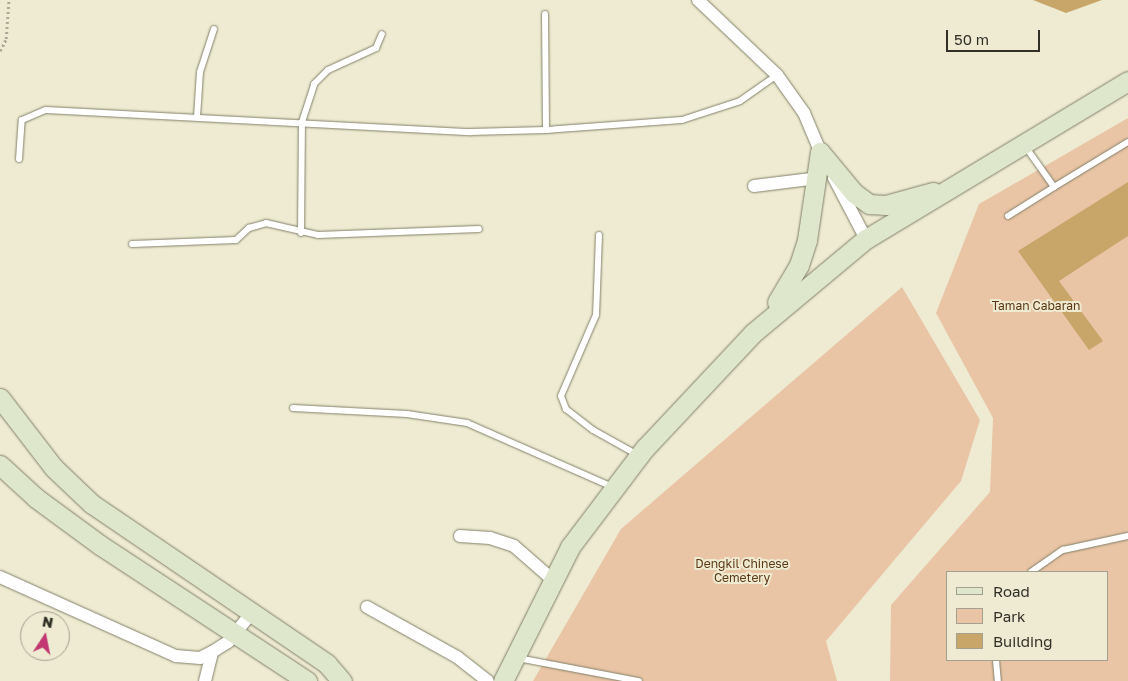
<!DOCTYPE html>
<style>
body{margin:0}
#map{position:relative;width:1128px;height:681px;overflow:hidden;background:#eeebd2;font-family:"Golos Text",sans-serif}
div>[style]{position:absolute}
.green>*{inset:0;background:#e9c4a5}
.building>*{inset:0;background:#c8a66a}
.path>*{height:2.5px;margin-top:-1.25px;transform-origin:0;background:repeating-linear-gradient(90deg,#acaa97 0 2.5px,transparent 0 5px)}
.roads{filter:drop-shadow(0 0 1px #83806a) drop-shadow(0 0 1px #83806a)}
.lane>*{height:6px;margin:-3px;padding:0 3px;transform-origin:3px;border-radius:3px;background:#fff}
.street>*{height:12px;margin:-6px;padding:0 6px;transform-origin:6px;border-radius:6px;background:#fff}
.secondary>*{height:19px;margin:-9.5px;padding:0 9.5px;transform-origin:9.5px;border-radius:9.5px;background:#dee6cb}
span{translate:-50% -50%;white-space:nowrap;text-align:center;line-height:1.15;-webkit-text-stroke:4px #eeebd2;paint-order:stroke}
.park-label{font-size:12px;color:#5b3714}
.legend{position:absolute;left:946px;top:571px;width:162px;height:90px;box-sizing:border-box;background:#eeebd2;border:1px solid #a2a08e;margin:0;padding:6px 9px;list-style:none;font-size:15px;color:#313027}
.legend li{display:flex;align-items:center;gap:10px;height:25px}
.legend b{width:25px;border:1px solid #a2a08e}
.north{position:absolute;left:20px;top:611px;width:50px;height:50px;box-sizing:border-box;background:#eeebd2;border:1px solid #a2a08e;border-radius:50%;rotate:11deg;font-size:14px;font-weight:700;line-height:20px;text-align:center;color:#313027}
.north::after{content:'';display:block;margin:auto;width:18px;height:22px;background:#c23872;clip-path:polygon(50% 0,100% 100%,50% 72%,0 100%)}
.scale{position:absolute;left:946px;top:30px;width:94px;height:22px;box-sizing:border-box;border:2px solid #313027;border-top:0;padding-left:6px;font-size:15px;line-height:18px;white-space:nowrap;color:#313027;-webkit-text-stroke:4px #eeebd2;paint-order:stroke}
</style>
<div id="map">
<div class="green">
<i style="clip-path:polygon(evenodd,1128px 118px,1128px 681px,890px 681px,891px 605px,990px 492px,993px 418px,936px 313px,979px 204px,1128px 118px,947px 572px,1107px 572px,1107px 660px,947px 660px,947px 572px)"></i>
<i style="clip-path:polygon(902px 287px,980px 420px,961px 481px,826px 641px,837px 681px,533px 681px,621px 529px)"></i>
</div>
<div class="building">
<i style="clip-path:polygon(1033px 0,1102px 0,1066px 13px)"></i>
<i style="clip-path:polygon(1128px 182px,1128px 236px,1059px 281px,1103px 341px,1089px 350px,1018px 251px)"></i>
</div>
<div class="path">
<i style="left:0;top:51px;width:13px;rotate:-63deg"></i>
<i style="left:6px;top:39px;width:39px;rotate:-86deg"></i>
</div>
<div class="roads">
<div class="lane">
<i style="left:545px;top:14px;width:116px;rotate:89.5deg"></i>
<i style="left:197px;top:117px;width:45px;rotate:-86.2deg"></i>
<i style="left:200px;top:72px;width:45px;rotate:-72deg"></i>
<i style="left:1025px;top:146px;width:50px;rotate:54.7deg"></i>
<i style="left:1054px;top:187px;width:87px;rotate:-31.3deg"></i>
<i style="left:19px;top:159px;width:39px;rotate:-86deg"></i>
<i style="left:22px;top:120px;width:26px;rotate:-23deg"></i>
<i style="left:46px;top:110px;width:425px;rotate:3deg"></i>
<i style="left:470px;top:132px;width:76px;rotate:-1.5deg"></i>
<i style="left:546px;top:130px;width:136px;rotate:-4.2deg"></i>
<i style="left:682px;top:120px;width:61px;rotate:-18.1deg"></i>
<i style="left:740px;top:101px;width:45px;rotate:-35.1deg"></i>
<i style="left:1008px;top:216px;width:54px;rotate:-32.2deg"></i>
<i style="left:301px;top:233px;width:111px;rotate:-89.5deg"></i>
<i style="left:302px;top:122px;width:40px;rotate:-72deg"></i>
<i style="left:314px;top:84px;width:20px;rotate:-45deg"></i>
<i style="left:328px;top:70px;width:53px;rotate:-24.6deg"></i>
<i style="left:376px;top:48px;width:15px;rotate:-67deg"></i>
<i style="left:599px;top:235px;width:80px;rotate:92.1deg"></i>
<i style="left:596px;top:315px;width:88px;rotate:113.4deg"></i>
<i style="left:561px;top:396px;width:14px;rotate:69deg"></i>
<i style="left:566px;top:409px;width:34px;rotate:38deg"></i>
<i style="left:593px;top:430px;width:51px;rotate:29.1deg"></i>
<i style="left:132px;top:244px;width:104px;rotate:-2.2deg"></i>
<i style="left:236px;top:240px;width:18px;rotate:-43deg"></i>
<i style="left:249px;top:228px;width:18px;rotate:-16deg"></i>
<i style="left:266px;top:223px;width:53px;rotate:13deg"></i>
<i style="left:318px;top:235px;width:161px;rotate:-2.1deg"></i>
<i style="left:293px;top:408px;width:114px;rotate:3deg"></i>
<i style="left:407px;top:414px;width:61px;rotate:8.5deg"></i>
<i style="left:467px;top:423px;width:159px;rotate:23.7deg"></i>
<i style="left:1031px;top:572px;width:39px;rotate:-35deg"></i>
<i style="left:1063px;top:550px;width:66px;rotate:-12.2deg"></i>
<i style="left:518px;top:658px;width:123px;rotate:10.8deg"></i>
<i style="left:996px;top:660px;width:21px;rotate:85deg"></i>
</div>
<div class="street">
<i style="left:698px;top:0;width:109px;rotate:43.5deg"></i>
<i style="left:777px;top:75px;width:47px;rotate:54.6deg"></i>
<i style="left:804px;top:113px;width:49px;rotate:67.1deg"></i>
<i style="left:834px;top:178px;width:69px;rotate:62.3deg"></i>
<i style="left:754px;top:186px;width:64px;rotate:-7.1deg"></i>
<i style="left:460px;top:536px;width:30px;rotate:4deg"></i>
<i style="left:490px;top:538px;width:25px;rotate:18deg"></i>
<i style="left:514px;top:546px;width:52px;rotate:41.1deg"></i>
<i style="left:0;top:577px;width:193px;rotate:24.2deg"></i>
<i style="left:176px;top:656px;width:24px;rotate:5deg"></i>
<i style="left:200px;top:658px;width:13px;rotate:-27deg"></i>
<i style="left:212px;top:652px;width:19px;rotate:-32deg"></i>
<i style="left:228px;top:642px;width:38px;rotate:-51deg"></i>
<i style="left:367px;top:607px;width:103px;rotate:29.1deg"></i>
<i style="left:457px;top:657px;width:39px;rotate:38deg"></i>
<i style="left:205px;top:681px;width:30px;rotate:-76deg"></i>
</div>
<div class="secondary">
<i style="left:820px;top:152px;width:53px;rotate:50.3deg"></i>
<i style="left:854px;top:193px;width:19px;rotate:36deg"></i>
<i style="left:869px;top:204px;width:17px;rotate:3deg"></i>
<i style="left:886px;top:205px;width:49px;rotate:-15.5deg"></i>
<i style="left:777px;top:302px;width:43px;rotate:-59.3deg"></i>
<i style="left:799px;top:265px;width:26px;rotate:-72deg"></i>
<i style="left:807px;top:240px;width:89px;rotate:-81.6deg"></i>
<i style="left:0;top:398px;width:88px;rotate:52.4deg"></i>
<i style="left:54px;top:468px;width:52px;rotate:43.5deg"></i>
<i style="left:92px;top:504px;width:284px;rotate:34.2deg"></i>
<i style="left:327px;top:664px;width:23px;rotate:49deg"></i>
<i style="left:0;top:465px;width:49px;rotate:42.5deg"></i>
<i style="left:36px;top:498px;width:79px;rotate:36.3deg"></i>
<i style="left:100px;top:545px;width:248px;rotate:33.3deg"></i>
<i style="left:503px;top:681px;width:150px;rotate:-63.4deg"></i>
<i style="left:570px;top:547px;width:124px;rotate:-52.9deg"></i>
<i style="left:645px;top:448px;width:158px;rotate:-46.8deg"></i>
<i style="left:753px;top:333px;width:147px;rotate:-39.8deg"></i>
<i style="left:866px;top:239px;width:306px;rotate:-31.1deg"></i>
</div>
</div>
<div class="park-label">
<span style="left:1036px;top:306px">Taman Cabaran</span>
<span style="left:742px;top:571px">Dengkil Chinese<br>Cemetery</span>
</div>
<ul class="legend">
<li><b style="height:6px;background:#dee6cb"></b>Road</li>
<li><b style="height:14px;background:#e9c4a5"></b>Park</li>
<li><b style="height:14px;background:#c8a66a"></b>Building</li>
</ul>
<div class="north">N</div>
<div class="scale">50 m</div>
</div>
